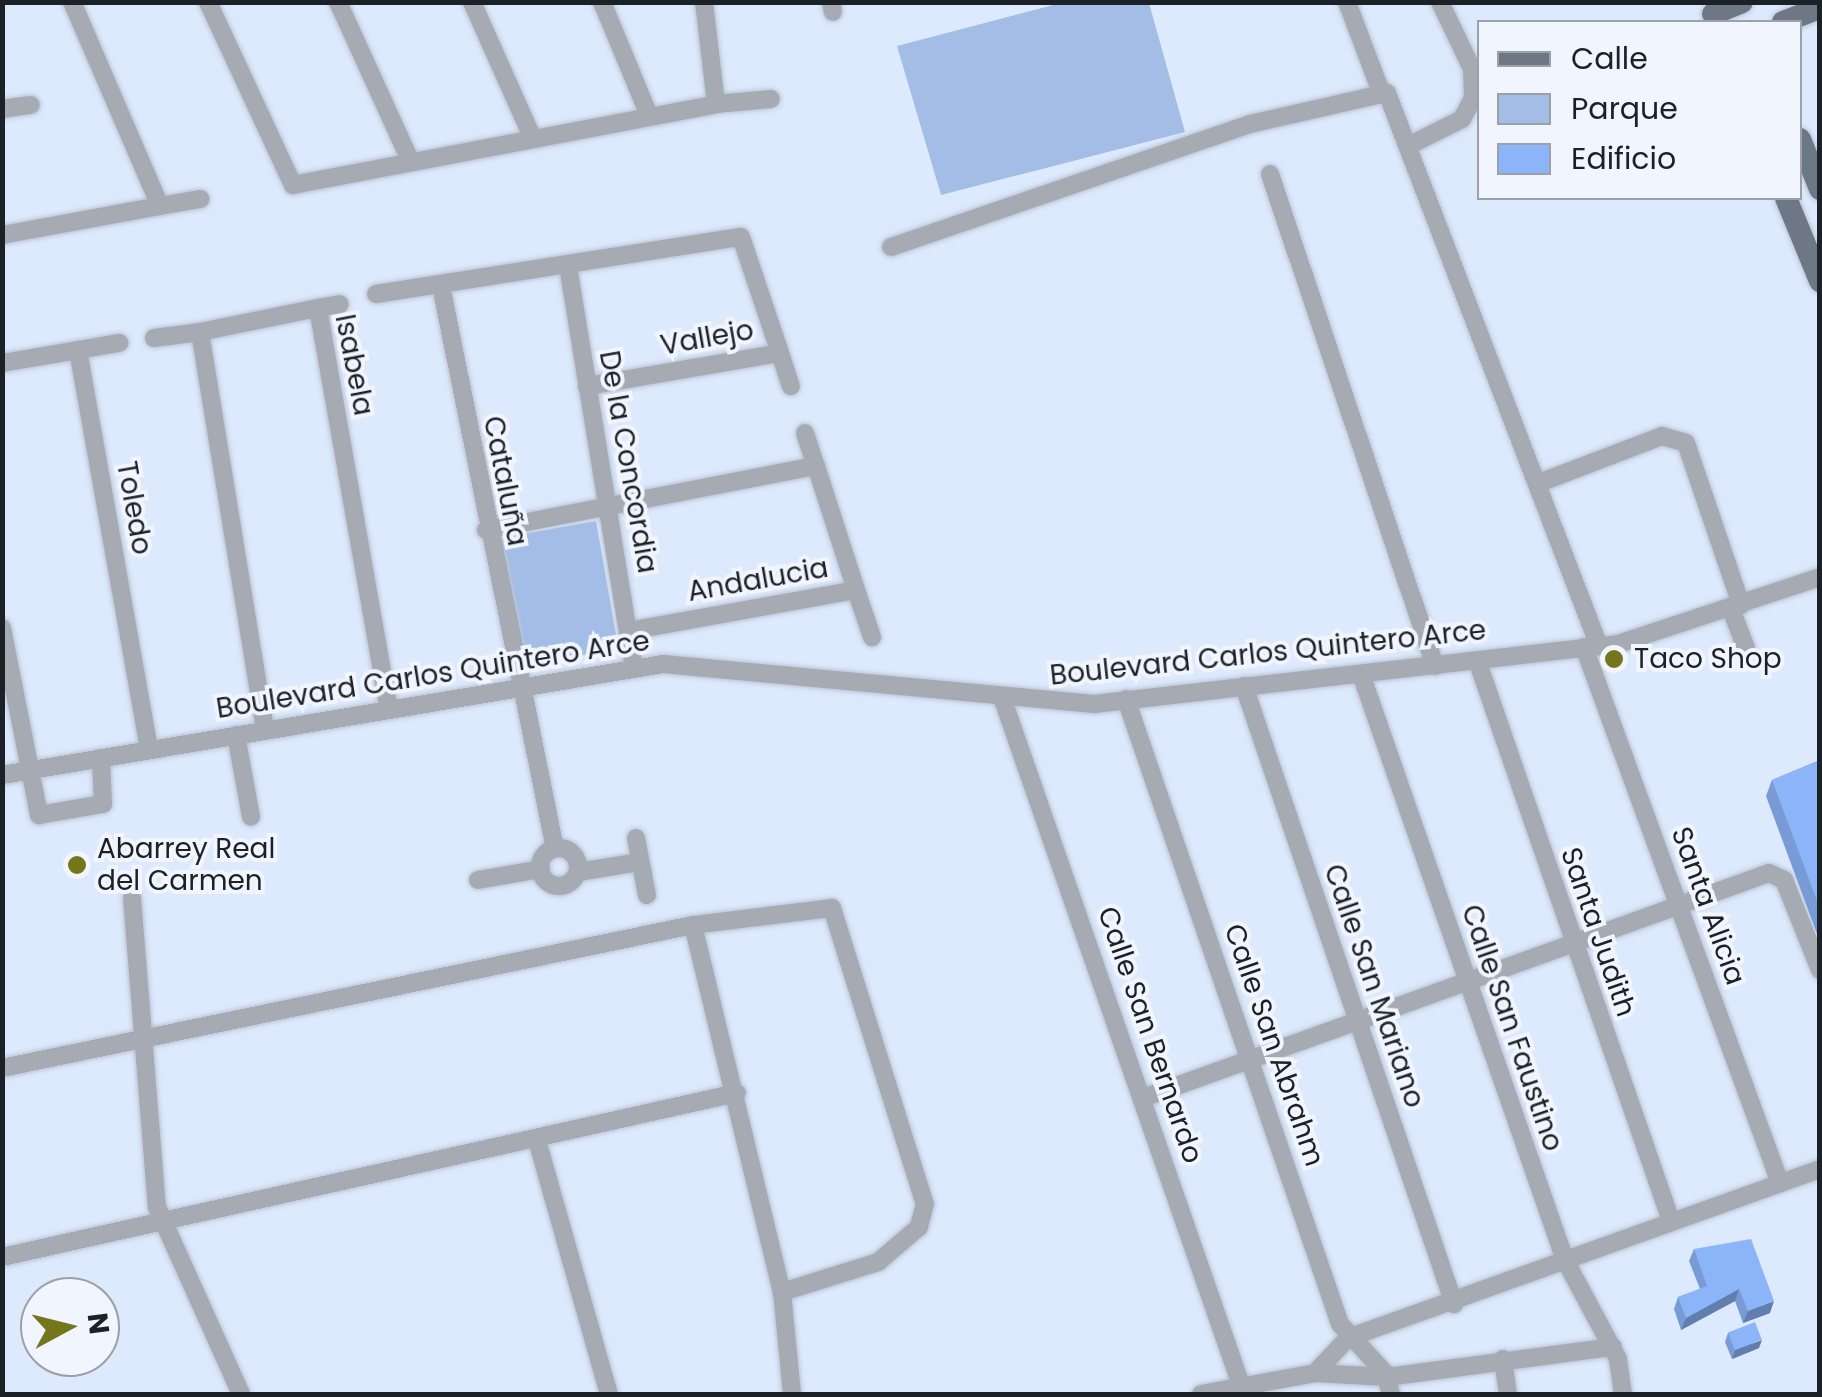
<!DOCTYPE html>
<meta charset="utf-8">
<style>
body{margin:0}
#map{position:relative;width:1822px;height:1397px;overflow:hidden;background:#dde9fd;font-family:Poppins,sans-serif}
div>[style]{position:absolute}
.green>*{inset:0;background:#a3bde7;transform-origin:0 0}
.roads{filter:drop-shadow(0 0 2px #bac5d6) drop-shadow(0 0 2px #bac5d6)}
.minor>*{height:18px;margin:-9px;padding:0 9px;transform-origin:9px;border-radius:9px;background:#a6abb3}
.minor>.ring{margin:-9px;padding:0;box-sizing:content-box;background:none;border:18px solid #a6abb3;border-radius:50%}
.major>*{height:22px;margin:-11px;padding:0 11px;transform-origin:11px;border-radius:11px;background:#6e7786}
.wall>*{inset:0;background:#789bd6}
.shaded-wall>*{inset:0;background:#617eae}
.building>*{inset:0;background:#8bb4f9;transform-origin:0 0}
.dots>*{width:28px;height:28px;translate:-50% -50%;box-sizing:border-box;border:5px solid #f1f6fe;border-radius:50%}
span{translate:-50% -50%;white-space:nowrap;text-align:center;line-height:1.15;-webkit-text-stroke:8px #f1f6fe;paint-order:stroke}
.street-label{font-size:28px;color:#1c2027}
.poi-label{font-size:28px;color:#1c2027}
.left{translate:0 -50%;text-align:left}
.frame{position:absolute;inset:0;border:5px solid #1c2027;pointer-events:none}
.legend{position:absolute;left:1477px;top:20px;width:325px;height:180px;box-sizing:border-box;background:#f1f6fe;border:2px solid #9ca0a8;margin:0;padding:12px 18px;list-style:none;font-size:30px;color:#1c2027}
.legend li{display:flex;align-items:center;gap:20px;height:50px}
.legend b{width:50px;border:2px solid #9ca0a8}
.north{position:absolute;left:20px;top:1277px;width:100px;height:100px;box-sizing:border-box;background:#f1f6fe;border:2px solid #9ca0a8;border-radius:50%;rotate:83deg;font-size:28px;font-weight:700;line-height:40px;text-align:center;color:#1c2027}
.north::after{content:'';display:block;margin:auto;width:35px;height:45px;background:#74761c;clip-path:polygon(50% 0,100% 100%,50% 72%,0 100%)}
</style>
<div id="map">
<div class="green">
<i style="clip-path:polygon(1061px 3px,1149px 3px,1185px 132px,941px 195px,897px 46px)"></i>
<i style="left:596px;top:521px;width:130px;height:104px;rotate:80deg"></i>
</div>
<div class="roads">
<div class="minor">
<i style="left:208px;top:2px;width:202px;rotate:65.1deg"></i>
<i style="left:293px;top:185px;width:431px;rotate:-10.8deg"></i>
<i style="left:716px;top:104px;width:103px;rotate:-96.7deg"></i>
<i style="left:338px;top:2px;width:176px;rotate:65.5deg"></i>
<i style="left:472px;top:2px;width:148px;rotate:66deg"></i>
<i style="left:602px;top:2px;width:120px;rotate:67.5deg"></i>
<i style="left:831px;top:2px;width:10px;rotate:79deg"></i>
<i style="left:1347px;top:2px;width:96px;rotate:69.3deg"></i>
<i style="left:716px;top:104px;width:55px;rotate:-5.2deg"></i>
<i style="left:2px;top:109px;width:29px;rotate:-8deg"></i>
<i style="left:1412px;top:144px;width:56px;rotate:-26.6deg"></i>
<i style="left:1462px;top:119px;width:24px;rotate:-62deg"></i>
<i style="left:1473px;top:98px;width:29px;rotate:-92deg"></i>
<i style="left:1472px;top:69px;width:74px;rotate:-115.5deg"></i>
<i style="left:1270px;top:174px;width:519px;rotate:71.46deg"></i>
<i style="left:160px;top:206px;width:41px;rotate:-9.9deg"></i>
<i style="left:2px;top:235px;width:161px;rotate:-10.4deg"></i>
<i style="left:160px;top:206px;width:222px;rotate:-113.3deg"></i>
<i style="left:891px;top:247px;width:379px;rotate:-18.9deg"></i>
<i style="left:1250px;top:124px;width:140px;rotate:-12.8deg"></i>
<i style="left:1387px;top:93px;width:592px;rotate:69.03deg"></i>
<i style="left:568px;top:266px;width:406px;rotate:80.7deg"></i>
<i style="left:441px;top:286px;width:574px;rotate:78.55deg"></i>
<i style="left:376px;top:294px;width:369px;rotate:-8.9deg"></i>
<i style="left:741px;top:237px;width:122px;rotate:71.4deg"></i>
<i style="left:780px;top:353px;width:196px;rotate:170.3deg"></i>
<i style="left:318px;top:308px;width:22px;rotate:-10deg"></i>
<i style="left:154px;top:338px;width:46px;rotate:-7.4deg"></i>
<i style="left:78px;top:350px;width:42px;rotate:-9.7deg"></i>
<i style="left:780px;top:353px;width:35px;rotate:72deg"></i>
<i style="left:2px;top:363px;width:77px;rotate:-9.7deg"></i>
<i style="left:78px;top:350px;width:406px;rotate:79.9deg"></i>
<i style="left:805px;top:433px;width:35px;rotate:72deg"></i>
<i style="left:1539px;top:483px;width:132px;rotate:-20.9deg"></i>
<i style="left:1662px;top:436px;width:25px;rotate:16deg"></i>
<i style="left:1686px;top:443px;width:171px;rotate:71.2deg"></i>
<i style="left:486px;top:530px;width:336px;rotate:-11deg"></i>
<i style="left:816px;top:466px;width:130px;rotate:72.1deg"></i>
<i style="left:856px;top:590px;width:232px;rotate:169.8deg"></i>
<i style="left:856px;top:590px;width:50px;rotate:71.2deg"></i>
<i style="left:1731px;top:609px;width:42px;rotate:69deg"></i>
<i style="left:2px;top:628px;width:191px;rotate:78.8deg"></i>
<i style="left:39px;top:815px;width:65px;rotate:-9.8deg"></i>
<i style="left:103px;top:804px;width:46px;rotate:-92.5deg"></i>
<i style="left:1584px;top:647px;width:571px;rotate:69.91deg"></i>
<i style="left:1477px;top:660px;width:594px;rotate:70.92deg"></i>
<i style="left:1361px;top:674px;width:620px;rotate:70.81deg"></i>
<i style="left:1565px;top:1260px;width:112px;rotate:61.8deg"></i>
<i style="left:1618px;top:1359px;width:35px;rotate:82deg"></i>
<i style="left:1244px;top:686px;width:653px;rotate:71.23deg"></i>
<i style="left:1126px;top:699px;width:661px;rotate:71.1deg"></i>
<i style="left:1340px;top:1324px;width:67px;rotate:47.4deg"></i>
<i style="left:1385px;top:1373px;width:22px;rotate:74deg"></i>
<i style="left:1003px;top:700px;width:728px;rotate:70.84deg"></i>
<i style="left:265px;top:729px;width:402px;rotate:-99.3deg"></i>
<i style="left:200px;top:332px;width:120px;rotate:-11.5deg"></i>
<i style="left:318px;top:308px;width:407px;rotate:80deg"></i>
<i style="left:236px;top:735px;width:83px;rotate:79.6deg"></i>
<i style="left:2px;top:775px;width:670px;rotate:-9.53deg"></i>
<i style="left:663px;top:664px;width:433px;rotate:5.3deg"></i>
<i style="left:1094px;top:704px;width:527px;rotate:-6.53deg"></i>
<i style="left:1618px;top:644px;width:213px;rotate:-18.3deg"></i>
<i style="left:636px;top:838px;width:58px;rotate:79.1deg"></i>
<i class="ring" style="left:540px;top:848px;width:20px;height:20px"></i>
<i style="left:578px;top:872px;width:63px;rotate:-9.2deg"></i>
<i style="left:478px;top:880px;width:64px;rotate:-9.9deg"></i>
<i style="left:132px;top:898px;width:310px;rotate:85.4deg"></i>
<i style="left:157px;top:1207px;width:205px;rotate:65.8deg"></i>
<i style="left:693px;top:925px;width:378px;rotate:76.4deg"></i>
<i style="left:782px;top:1292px;width:102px;rotate:84.4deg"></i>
<i style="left:2px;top:1068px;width:706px;rotate:-11.69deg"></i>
<i style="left:693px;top:925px;width:140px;rotate:-7deg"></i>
<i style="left:832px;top:908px;width:310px;rotate:72.6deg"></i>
<i style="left:925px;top:1204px;width:24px;rotate:105deg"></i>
<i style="left:919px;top:1227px;width:54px;rotate:139.5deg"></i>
<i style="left:878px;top:1262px;width:101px;rotate:162.6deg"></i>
<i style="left:1143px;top:1098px;width:665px;rotate:-19.77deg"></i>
<i style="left:1769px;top:873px;width:17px;rotate:25deg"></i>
<i style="left:1784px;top:880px;width:97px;rotate:68.2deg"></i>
<i style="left:537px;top:1140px;width:264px;rotate:74.2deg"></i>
<i style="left:2px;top:1257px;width:753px;rotate:-12.58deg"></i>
<i style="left:1503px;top:1359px;width:35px;rotate:82deg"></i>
<i style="left:1315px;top:1373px;width:48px;rotate:-46.7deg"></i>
<i style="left:1348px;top:1338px;width:501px;rotate:-19.7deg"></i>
<i style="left:1201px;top:1394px;width:116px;rotate:-10.4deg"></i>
<i style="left:1315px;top:1373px;width:72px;rotate:3.2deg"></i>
<i style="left:1387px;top:1377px;width:228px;rotate:-7.6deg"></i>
</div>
<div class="major">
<i style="left:1713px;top:14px;width:31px;rotate:-22deg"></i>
<i style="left:1783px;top:22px;width:40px;rotate:-21deg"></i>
<i style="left:1800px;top:139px;width:54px;rotate:68.2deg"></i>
<i style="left:1786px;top:198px;width:90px;rotate:67.7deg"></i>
</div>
</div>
<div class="wall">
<i style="clip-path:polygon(1820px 760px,1820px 942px,1766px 796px,1772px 780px)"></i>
<i style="clip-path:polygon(1694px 1249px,1770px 1313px,1743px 1323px,1735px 1301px,1681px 1330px,1674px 1309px,1678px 1297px,1700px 1289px,1689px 1261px)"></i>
<i style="clip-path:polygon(1728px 1333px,1759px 1348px,1732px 1359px,1725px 1342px)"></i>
</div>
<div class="shaded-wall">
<i style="clip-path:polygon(1739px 1289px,1735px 1301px,1681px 1330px,1686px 1318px)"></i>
<i style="clip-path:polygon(1774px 1301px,1770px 1313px,1743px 1323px,1748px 1311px)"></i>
<i style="clip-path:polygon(1762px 1340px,1759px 1348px,1732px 1359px,1735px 1350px)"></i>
</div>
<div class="building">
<i style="clip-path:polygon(1820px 760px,1820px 909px,1772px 780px)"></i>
<i style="clip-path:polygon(1751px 1239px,1774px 1301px,1748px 1311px,1739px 1289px,1686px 1318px,1678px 1297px,1707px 1286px,1694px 1249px)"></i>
<i style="left:1755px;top:1322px;width:19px;height:29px;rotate:69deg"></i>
</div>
<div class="dots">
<i style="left:1614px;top:659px;background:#74761c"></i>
<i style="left:77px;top:865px;background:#74761c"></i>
</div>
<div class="street-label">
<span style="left:707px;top:338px;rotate:-10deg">Vallejo</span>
<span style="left:354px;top:365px;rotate:79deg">Isabela</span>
<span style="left:628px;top:462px;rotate:80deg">De la Concordia</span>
<span style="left:505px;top:481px;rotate:79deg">Cataluña</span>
<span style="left:134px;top:508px;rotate:80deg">Toledo</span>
<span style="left:758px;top:580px;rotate:-10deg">Andalucia</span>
<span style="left:1268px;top:653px;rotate:-6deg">Boulevard Carlos Quintero Arce</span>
<span style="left:433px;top:675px;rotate:-9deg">Boulevard Carlos Quintero Arce</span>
<span style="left:1708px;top:906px;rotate:70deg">Santa Alicia</span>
<span style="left:1598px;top:932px;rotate:71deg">Santa Judith</span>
<span style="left:1374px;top:986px;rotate:71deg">Calle San Mariano</span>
<span style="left:1512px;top:1028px;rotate:71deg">Calle San Faustino</span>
<span style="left:1150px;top:1035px;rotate:71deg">Calle San Bernardo</span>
<span style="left:1274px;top:1045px;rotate:71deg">Calle San Abrahm</span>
</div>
<div class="poi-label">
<span class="left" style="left:1634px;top:659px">Taco Shop</span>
<span class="left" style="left:97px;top:865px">Abarrey Real<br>del Carmen</span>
</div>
<div class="frame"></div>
<ul class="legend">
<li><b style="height:12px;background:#6e7786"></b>Calle</li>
<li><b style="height:28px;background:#a3bde7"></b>Parque</li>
<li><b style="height:28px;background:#8bb4f9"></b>Edificio</li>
</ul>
<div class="north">N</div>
</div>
